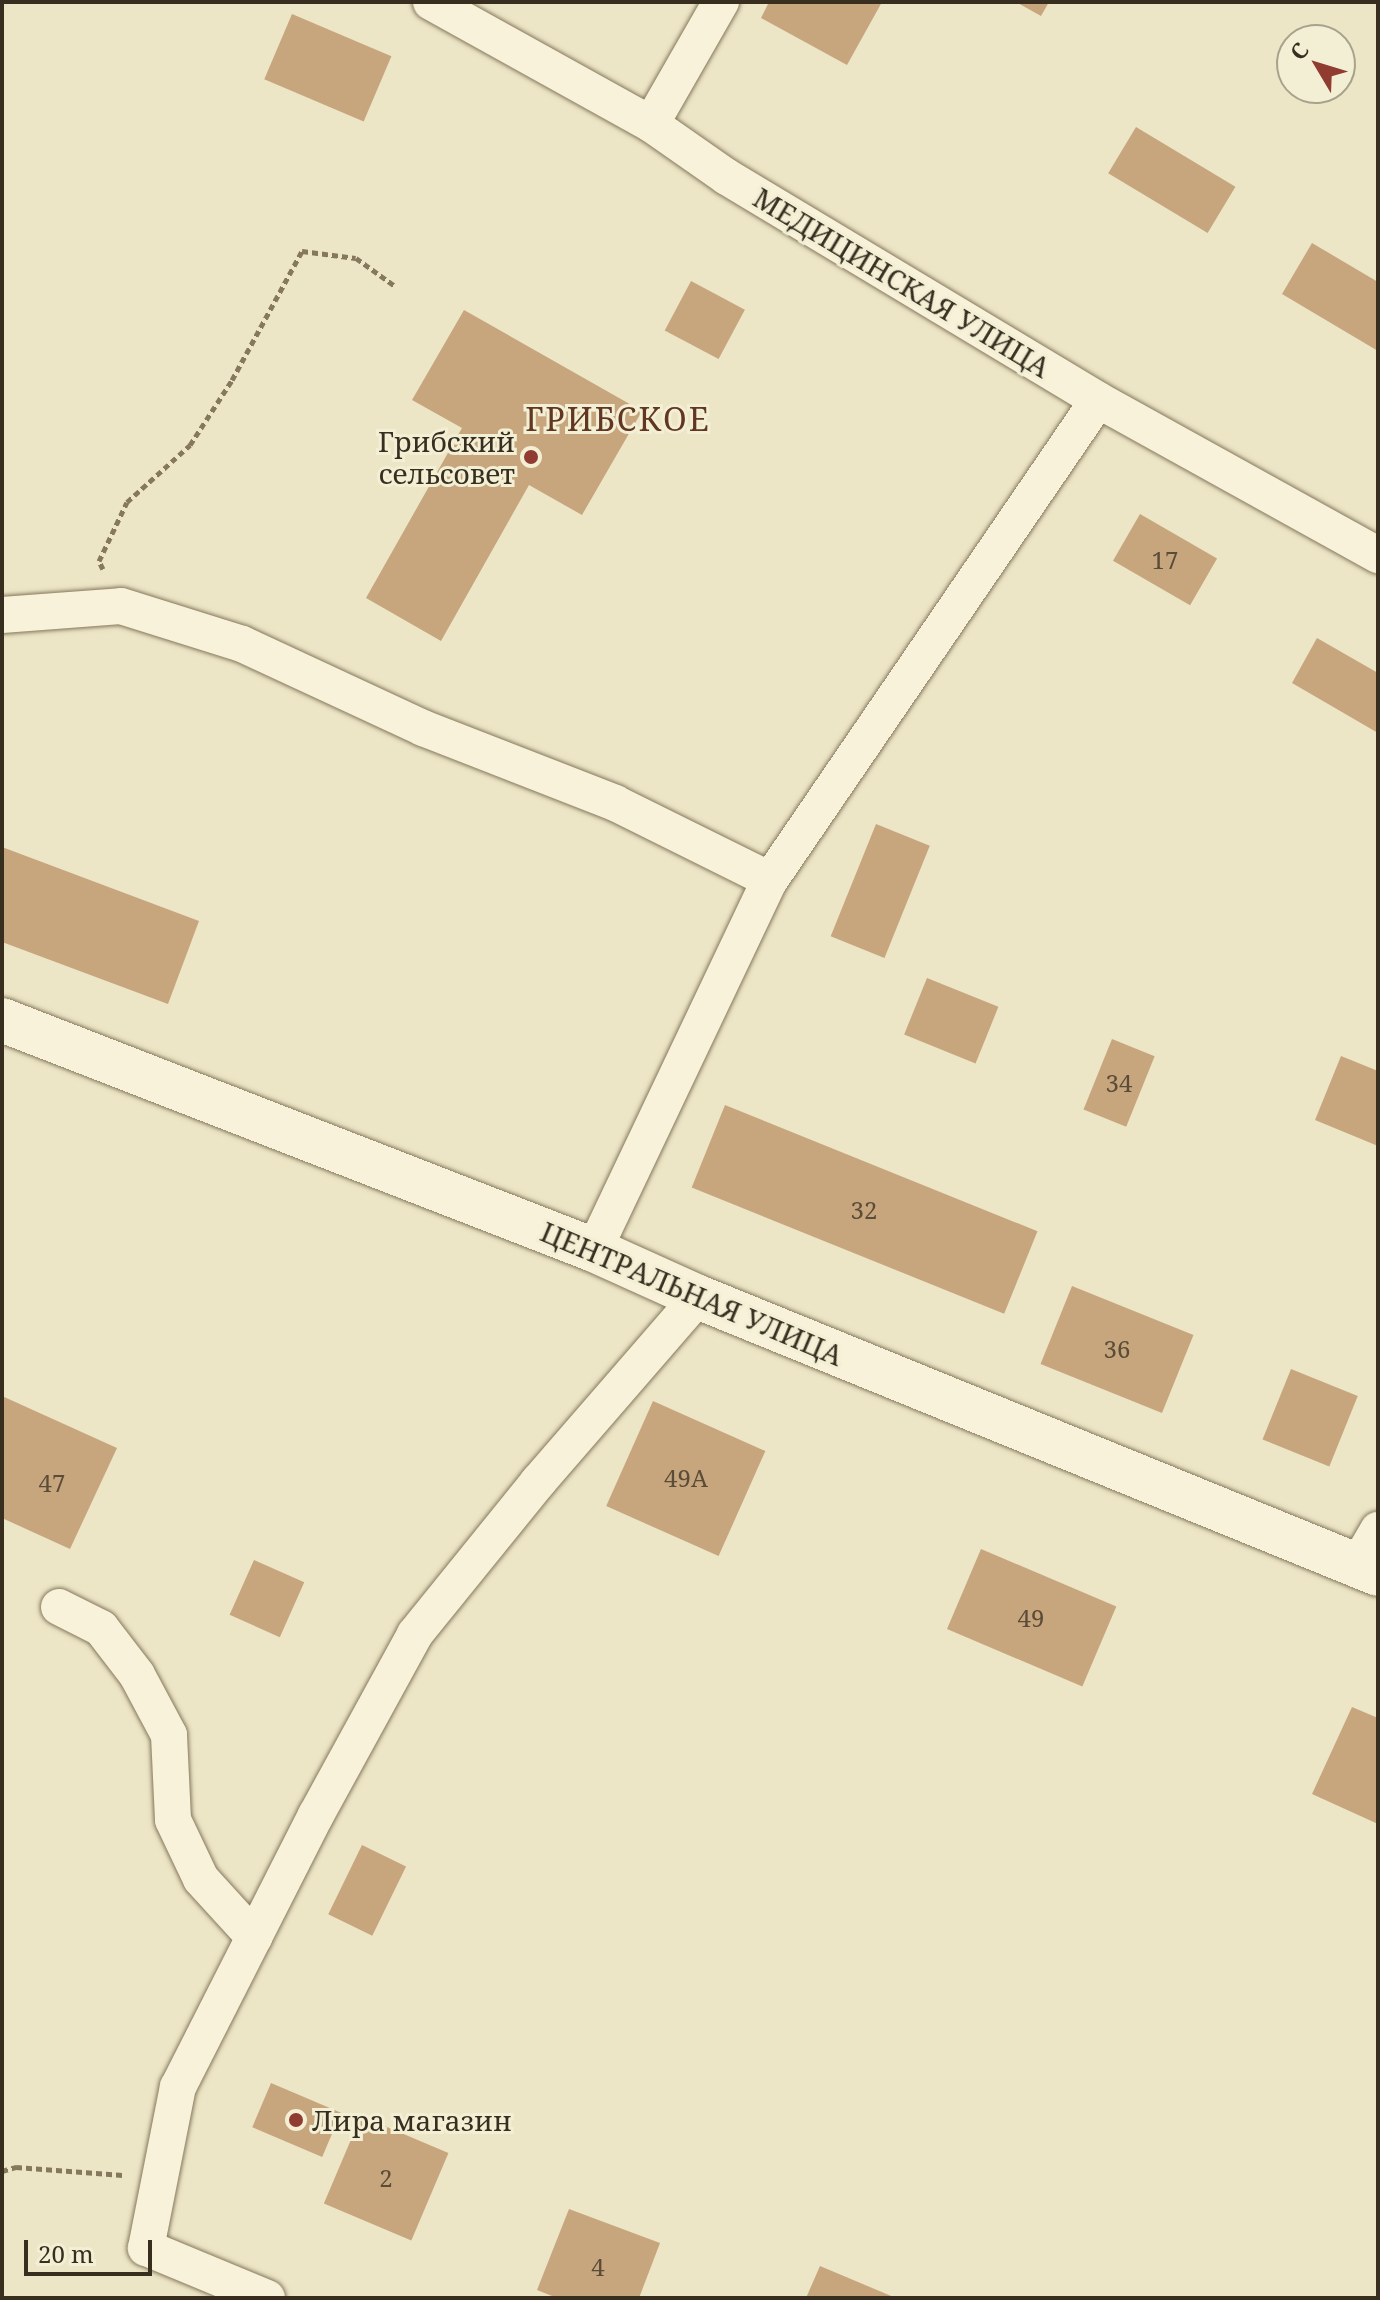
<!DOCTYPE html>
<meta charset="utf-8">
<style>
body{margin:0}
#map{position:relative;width:1380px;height:2300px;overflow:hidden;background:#ece5c6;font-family:"Noto Serif",serif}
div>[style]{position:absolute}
.building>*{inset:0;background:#c7a67e;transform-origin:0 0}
.path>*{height:5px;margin-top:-2.5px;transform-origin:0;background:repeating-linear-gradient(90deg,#86785d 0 6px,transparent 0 10px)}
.roads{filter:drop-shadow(0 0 2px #86785d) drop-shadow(0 0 2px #86785d)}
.minor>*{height:36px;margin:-18px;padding:0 18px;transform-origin:18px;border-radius:18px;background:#f7f2d9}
.tertiary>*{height:44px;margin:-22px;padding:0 22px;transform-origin:22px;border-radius:22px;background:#f7f2d9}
.dots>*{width:22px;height:22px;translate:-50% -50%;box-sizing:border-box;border:4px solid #f3efd5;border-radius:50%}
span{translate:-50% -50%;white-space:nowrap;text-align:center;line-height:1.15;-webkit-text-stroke:6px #f3efd5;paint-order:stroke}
.number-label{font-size:24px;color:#5b4c38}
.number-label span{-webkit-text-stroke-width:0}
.street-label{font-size:28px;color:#372e20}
.poi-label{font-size:28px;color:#372e20}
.right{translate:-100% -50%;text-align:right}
.left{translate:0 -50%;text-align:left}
.quarter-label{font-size:32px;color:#613722;letter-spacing:2px}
.frame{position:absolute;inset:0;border:4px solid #372e20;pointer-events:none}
.north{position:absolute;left:1276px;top:24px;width:80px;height:80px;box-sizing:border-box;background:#f3efd5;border:2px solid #a8a28d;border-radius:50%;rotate:308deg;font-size:22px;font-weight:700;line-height:32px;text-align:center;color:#372e20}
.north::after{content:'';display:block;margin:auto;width:28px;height:36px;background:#913c30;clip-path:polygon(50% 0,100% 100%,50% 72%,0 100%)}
.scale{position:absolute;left:24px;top:2240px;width:128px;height:36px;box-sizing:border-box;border:4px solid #372e20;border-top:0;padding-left:10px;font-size:24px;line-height:28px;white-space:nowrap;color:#372e20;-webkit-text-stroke:6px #f3efd5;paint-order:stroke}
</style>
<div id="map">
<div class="building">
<i style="clip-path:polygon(769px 2px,882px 2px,847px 65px,761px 18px)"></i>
<i style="clip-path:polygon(1016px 2px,1049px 2px,1041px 16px)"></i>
<i style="left:292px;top:14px;width:108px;height:71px;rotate:23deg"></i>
<i style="left:1136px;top:127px;width:116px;height:54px;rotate:31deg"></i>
<i style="clip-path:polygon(1312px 243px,1378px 282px,1378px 351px,1282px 294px)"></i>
<i style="left:691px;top:281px;width:61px;height:56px;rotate:28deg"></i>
<i style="clip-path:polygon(464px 310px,642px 411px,582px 515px,529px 485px,441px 641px,366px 598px,462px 428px,412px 400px)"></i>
<i style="left:1140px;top:514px;width:89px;height:54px;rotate:30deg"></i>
<i style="clip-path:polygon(1317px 638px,1378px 673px,1378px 733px,1292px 683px)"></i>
<i style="left:876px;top:824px;width:58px;height:121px;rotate:22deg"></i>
<i style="clip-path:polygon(2px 847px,199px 921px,168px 1004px,2px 942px)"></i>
<i style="left:927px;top:978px;width:77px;height:61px;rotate:22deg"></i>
<i style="left:1112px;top:1039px;width:46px;height:76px;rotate:22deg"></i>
<i style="clip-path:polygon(1341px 1056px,1378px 1071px,1378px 1146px,1315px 1120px)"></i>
<i style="left:725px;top:1105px;width:337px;height:89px;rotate:22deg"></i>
<i style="left:1072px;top:1286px;width:131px;height:84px;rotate:22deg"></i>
<i style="left:1291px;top:1369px;width:72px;height:76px;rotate:22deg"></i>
<i style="clip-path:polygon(2px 1396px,117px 1448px,70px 1549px,2px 1518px)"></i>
<i style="left:653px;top:1401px;width:123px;height:115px;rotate:24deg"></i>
<i style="left:981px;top:1549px;width:147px;height:87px;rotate:23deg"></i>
<i style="left:254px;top:1560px;width:55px;height:60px;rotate:24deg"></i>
<i style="clip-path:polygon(1352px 1707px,1378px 1718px,1378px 1824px,1312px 1794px)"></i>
<i style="left:362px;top:1845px;width:49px;height:77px;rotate:26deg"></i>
<i style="left:271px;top:2083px;width:76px;height:48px;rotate:23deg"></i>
<i style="left:361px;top:2116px;width:95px;height:95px;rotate:23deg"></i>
<i style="clip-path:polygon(569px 2209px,660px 2243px,639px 2298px,557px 2298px,537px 2290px)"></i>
<i style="clip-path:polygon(820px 2266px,896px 2298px,806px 2298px)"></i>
</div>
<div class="path">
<i style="left:103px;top:569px;width:9px;rotate:-117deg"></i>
<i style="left:99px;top:561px;width:65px;rotate:-64.6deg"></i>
<i style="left:127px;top:502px;width:85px;rotate:-42.1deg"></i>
<i style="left:190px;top:445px;width:77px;rotate:-57.1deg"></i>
<i style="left:232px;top:380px;width:147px;rotate:-61.5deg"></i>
<i style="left:302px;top:251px;width:54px;rotate:7.4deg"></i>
<i style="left:356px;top:258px;width:48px;rotate:35.7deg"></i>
<i style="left:2px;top:2171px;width:15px;rotate:-16deg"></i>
<i style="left:16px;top:2167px;width:107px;rotate:4.3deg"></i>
</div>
<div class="roads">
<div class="minor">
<i style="left:431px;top:2px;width:252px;rotate:29deg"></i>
<i style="left:651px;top:124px;width:93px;rotate:34.9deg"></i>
<i style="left:727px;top:177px;width:433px;rotate:31deg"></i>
<i style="left:1098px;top:400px;width:320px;rotate:29deg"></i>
<i style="left:651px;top:124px;width:141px;rotate:-60.2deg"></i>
<i style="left:2px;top:615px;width:119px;rotate:-4.3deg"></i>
<i style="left:121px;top:606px;width:127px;rotate:17.4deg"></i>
<i style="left:242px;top:644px;width:200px;rotate:24.9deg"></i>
<i style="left:423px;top:728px;width:206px;rotate:21.3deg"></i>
<i style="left:615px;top:803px;width:173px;rotate:26.4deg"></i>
<i style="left:594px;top:1250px;width:410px;rotate:-64.6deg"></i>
<i style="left:770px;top:880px;width:581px;rotate:-55.65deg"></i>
<i style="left:1357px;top:1566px;width:42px;rotate:-59.7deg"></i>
<i style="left:59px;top:1607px;width:47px;rotate:26.6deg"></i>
<i style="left:101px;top:1628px;width:59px;rotate:52.5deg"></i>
<i style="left:137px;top:1675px;width:68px;rotate:61.9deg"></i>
<i style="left:169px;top:1735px;width:85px;rotate:87.3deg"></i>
<i style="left:173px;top:1820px;width:65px;rotate:64.6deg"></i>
<i style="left:201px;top:1879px;width:79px;rotate:47.6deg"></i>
<i style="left:267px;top:2298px;width:131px;rotate:-157.5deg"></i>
<i style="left:146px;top:2248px;width:164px;rotate:-78.8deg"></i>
<i style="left:178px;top:2087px;width:305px;rotate:-63.1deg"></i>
<i style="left:316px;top:1815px;width:206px;rotate:-61.3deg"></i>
<i style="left:415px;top:1634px;width:196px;rotate:-51deg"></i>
<i style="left:538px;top:1482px;width:245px;rotate:-49.1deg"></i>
</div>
<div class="tertiary">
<i style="left:2px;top:1020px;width:635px;rotate:21.23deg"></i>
<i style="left:594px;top:1250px;width:114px;rotate:24.3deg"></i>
<i style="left:698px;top:1297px;width:734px;rotate:22.16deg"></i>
</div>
</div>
<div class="dots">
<i style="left:531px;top:457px;background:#913c30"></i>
<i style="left:296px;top:2120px;background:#913c30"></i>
</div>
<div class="number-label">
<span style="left:1165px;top:560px">17</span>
<span style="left:1119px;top:1083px">34</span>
<span style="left:864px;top:1210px">32</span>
<span style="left:1117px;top:1349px">36</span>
<span style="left:686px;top:1478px">49А</span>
<span style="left:52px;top:1483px">47</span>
<span style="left:1031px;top:1618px">49</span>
<span style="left:386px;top:2178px">2</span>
<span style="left:598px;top:2267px">4</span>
</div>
<div class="street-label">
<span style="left:902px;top:282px;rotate:31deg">МЕДИЦИНСКАЯ УЛИЦА</span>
<span style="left:692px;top:1293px;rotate:23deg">ЦЕНТРАЛЬНАЯ УЛИЦА</span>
</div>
<div class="poi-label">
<span class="right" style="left:515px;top:457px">Грибский<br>сельсовет</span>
<span class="left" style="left:312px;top:2120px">Лира магазин</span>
</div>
<div class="quarter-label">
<span style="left:618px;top:419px">ГРИБСКОЕ</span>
</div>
<div class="frame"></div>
<div class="north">С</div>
<div class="scale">20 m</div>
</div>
